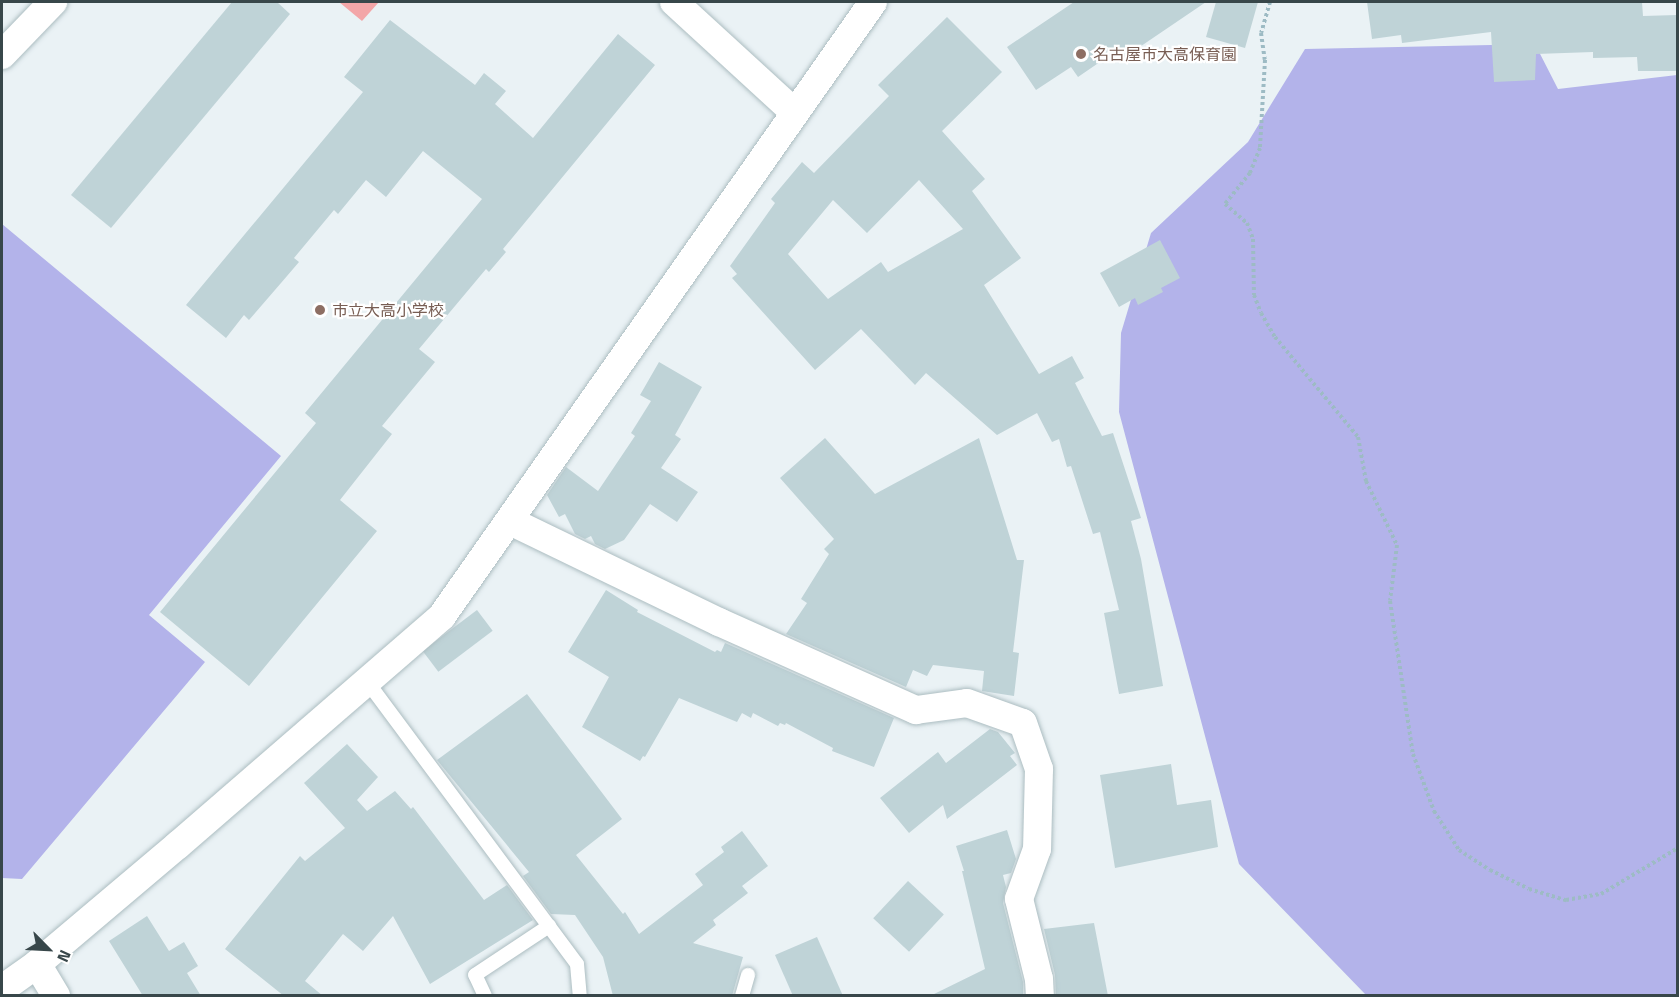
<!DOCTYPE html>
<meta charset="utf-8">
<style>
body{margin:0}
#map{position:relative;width:1679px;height:997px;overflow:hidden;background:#eaf2f5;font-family:"Titillium Web","Noto Sans JP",sans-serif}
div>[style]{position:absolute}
.green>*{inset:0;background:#b3b3ea}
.water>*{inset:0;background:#f3a6a8}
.building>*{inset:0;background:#bfd3d7;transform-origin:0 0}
.path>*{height:4px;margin-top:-2px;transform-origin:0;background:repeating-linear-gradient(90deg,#9dbbc4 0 3px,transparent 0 6px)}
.roads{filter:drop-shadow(0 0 2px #acbdc1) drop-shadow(0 0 2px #acbdc1)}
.lane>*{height:14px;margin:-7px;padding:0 7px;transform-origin:7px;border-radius:7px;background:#fff}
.street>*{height:28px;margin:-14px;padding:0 14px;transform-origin:14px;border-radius:14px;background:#fff}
.dots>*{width:16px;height:16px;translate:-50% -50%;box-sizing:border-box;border:3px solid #fff;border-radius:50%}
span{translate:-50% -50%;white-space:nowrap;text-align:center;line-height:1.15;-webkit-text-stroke:4.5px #fff;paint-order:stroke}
.education-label{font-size:16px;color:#785e54}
.left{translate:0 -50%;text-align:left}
.frame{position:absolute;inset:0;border:3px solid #38474a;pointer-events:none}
.north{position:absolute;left:18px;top:919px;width:60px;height:60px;-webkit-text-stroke:4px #fff;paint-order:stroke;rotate:114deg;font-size:16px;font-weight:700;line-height:24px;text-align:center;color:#38474a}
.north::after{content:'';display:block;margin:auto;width:21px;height:27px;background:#38474a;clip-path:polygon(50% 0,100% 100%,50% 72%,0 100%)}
</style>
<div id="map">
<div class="green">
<i style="clip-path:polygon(1535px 44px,1558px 89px,1677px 75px,1677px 995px,1366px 995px,1239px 864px,1119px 412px,1121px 333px,1151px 233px,1248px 142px,1305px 49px)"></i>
<i style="clip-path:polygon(2px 224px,281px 456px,149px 615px,205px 662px,22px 879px,2px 878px)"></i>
</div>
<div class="water">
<i style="clip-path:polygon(339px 2px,379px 2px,362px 21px)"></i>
</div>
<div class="building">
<i style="clip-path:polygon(232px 2px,277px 2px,290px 14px,111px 228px,71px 195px)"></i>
<i style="clip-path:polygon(1074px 2px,1206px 2px,1119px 61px,1113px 53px,1078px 77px,1071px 67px,1036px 90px,1007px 47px)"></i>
<i style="clip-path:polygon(1216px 2px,1258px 2px,1245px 48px,1206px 37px)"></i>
<i style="clip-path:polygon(1367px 2px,1642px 2px,1643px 16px,1677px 15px,1677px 71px,1638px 71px,1637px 57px,1593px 58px,1593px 52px,1536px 54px,1535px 80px,1494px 82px,1491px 32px,1402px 43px,1401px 35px,1372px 39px)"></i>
<i style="clip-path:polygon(evenodd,947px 17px,1002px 72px,942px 131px,985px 179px,972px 191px,1021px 258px,984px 285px,1039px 374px,1072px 356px,1084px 378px,1075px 383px,1102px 436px,1113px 433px,1141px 518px,1131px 521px,1141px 559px,1163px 686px,1119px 694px,1104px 613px,1119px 610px,1100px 532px,1093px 534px,1071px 466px,1067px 467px,1059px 439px,1052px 442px,1037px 413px,997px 435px,926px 373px,915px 385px,861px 329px,815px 370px,732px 278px,737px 274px,730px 266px,775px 203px,771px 199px,802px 162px,814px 173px,889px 96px,878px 85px,947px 17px,919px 180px,963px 229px,888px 272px,881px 262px,828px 299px,788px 254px,833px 200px,867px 233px,919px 180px)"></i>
<i style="clip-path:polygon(390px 20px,475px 85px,484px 73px,506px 91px,495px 104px,533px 138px,618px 34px,655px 65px,503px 249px,506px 252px,489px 272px,486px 269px,419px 349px,435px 362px,382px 426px,392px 434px,340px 500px,377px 531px,249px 686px,160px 612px,316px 423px,305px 413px,482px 199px,423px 151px,386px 197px,366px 180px,338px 214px,334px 210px,294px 258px,299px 262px,281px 283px,249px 320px,244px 315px,226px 338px,186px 305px,363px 92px,344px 77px)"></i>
<i style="clip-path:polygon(1160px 240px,1180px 278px,1161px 288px,1163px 292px,1138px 305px,1135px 298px,1119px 307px,1100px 273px)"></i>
<i style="clip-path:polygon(659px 362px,702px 387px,675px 435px,681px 439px,661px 468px,698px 492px,677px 522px,650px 504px,624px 540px,605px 549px,595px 544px,591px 536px,585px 539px,575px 534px,565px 514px,559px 517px,547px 495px,566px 467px,598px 491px,635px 436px,631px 433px,651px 401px,640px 395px)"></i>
<i style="clip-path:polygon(825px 438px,875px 494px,979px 438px,1017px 560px,1024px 560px,1013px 652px,1019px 653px,1014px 696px,982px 691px,984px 671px,933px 665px,927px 676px,913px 670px,906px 687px,786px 634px,807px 603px,801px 599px,829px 554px,824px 549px,834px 539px,780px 478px)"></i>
<i style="clip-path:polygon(606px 590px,638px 610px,637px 612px,715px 652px,717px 650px,721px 652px,725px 643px,894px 718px,874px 767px,832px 751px,833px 748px,786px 723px,785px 725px,780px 723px,778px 726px,753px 713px,751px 718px,742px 713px,737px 722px,679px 698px,645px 757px,643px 756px,640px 761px,582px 727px,609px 677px,568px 652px)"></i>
<i style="left:477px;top:610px;width:26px;height:68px;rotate:53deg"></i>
<i style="clip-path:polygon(527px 694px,622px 819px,576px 855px,623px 914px,625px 912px,639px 934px,703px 885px,695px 874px,724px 852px,721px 847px,742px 831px,768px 866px,742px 886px,748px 893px,713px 920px,716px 925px,693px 943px,743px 957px,732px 996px,613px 996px,603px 957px,575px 915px,551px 914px,523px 876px,529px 872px,437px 760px)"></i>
<i style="clip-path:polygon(990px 729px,998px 732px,1015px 753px,1010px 756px,1017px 765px,947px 819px,943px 805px,909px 833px,880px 798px,938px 752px,946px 763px)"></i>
<i style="clip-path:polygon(347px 744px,378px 777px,357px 800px,367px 811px,395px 791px,411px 809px,413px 807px,484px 900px,507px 885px,533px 920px,430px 984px,393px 916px,363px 951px,343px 934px,305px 981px,323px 996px,284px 996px,225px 949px,300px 856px,305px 861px,345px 828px,304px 783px)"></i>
<i style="clip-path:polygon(1171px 764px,1177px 805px,1211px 800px,1218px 847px,1115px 868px,1100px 775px)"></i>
<i style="clip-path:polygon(1007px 830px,1016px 859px,1011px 873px,1003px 875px,1006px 887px,1003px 903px,1023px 982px,1023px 996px,930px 996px,985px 969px,962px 871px,964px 871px,956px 846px)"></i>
<i style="left:908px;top:881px;width:49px;height:51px;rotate:43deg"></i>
<i style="clip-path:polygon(147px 916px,169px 951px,184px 942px,198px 966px,187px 973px,201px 996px,143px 996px,109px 941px)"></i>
<i style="clip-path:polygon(1094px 923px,1108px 996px,1056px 996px,1055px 975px,1044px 929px)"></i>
<i style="clip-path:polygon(817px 937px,843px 996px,793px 996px,775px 955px)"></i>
</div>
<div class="path">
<i style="left:1270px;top:2px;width:32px;rotate:106deg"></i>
<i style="left:1261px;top:33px;width:27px;rotate:82deg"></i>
<i style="left:1265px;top:60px;width:88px;rotate:93.3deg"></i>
<i style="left:1260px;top:148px;width:27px;rotate:112deg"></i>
<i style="left:1250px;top:173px;width:40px;rotate:129deg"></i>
<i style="left:1225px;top:204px;width:29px;rotate:41deg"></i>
<i style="left:1247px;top:223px;width:17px;rotate:69deg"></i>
<i style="left:1253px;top:239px;width:56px;rotate:89deg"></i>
<i style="left:1254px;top:295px;width:19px;rotate:69deg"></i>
<i style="left:1261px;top:313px;width:28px;rotate:60deg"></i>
<i style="left:1275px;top:337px;width:130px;rotate:50.3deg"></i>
<i style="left:1358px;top:437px;width:45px;rotate:79.7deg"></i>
<i style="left:1366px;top:481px;width:71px;rotate:64.2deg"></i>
<i style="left:1397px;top:545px;width:56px;rotate:97.1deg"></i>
<i style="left:1390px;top:601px;width:155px;rotate:81.5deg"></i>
<i style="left:1413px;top:754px;width:61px;rotate:69.8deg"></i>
<i style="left:1434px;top:811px;width:46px;rotate:57.3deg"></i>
<i style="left:1459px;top:850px;width:37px;rotate:33deg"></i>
<i style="left:1490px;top:870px;width:43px;rotate:26deg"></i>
<i style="left:1529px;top:889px;width:39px;rotate:17deg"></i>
<i style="left:1566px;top:900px;width:36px;rotate:-10deg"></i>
<i style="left:1601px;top:894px;width:90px;rotate:-30.9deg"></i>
</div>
<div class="roads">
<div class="lane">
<i style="left:366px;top:680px;width:354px;rotate:53.4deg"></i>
<i style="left:577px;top:964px;width:32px;rotate:85deg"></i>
<i style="left:485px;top:996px;width:23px;rotate:-115deg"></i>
<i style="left:475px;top:975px;width:89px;rotate:-33.5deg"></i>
<i style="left:742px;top:996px;width:22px;rotate:-74deg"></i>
</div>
<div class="street">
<i style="left:674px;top:2px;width:163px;rotate:42.5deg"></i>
<i style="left:2px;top:55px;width:74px;rotate:-46.1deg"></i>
<i style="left:510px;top:521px;width:232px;rotate:25.8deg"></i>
<i style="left:719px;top:622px;width:216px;rotate:24.1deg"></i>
<i style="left:916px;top:710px;width:51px;rotate:-7.8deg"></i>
<i style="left:967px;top:703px;width:59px;rotate:19.7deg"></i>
<i style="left:1023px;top:723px;width:49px;rotate:70.8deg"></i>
<i style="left:1039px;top:769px;width:80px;rotate:91.4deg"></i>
<i style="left:1037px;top:849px;width:53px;rotate:109.8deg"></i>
<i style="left:1019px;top:899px;width:82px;rotate:76deg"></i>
<i style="left:1039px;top:979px;width:17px;rotate:87deg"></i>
<i style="left:37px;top:964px;width:37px;rotate:59deg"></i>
<i style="left:2px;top:989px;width:43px;rotate:-35.5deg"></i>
<i style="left:37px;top:964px;width:185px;rotate:-40.2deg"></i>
<i style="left:178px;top:845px;width:349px;rotate:-40.9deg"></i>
<i style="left:442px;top:616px;width:750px;rotate:-54.93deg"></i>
</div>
</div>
<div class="dots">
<i style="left:1081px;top:54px;background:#8d6e63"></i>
<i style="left:320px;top:310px;background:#8d6e63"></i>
</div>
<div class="education-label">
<span class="left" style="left:1093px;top:54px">名古屋市大高保育園</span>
<span class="left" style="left:332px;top:310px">市立大高小学校</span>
</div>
<div class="frame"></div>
<div class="north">N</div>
</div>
